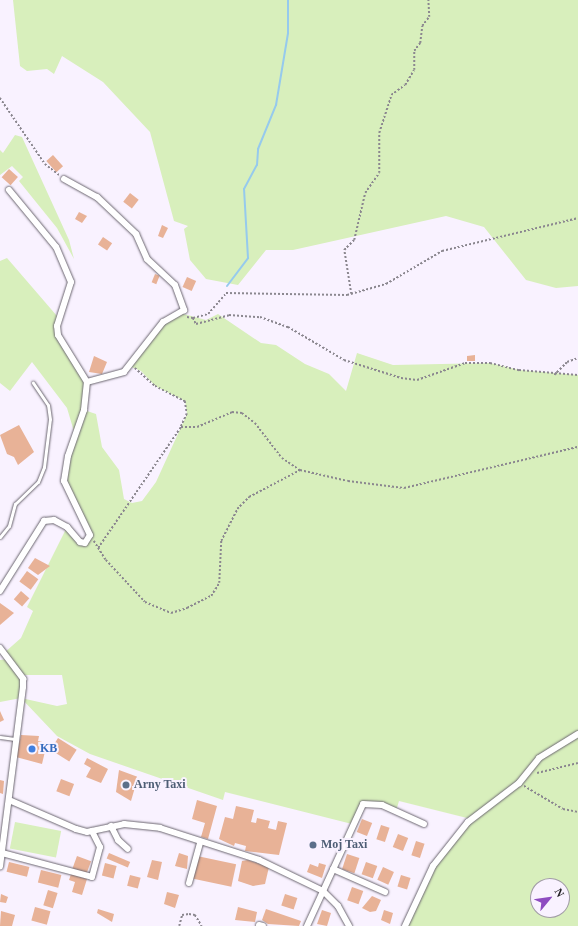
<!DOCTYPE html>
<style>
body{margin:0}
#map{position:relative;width:578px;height:926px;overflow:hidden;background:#f9f2ff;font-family:"Times New Roman",serif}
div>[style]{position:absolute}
.green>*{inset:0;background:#d8efbc;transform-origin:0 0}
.stream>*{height:2px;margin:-1px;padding:0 1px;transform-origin:1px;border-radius:1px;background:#96caed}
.building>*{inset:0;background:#e8b297;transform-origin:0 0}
.path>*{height:1.5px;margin-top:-0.75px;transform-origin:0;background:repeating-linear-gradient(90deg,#8b878f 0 2px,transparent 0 4px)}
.roads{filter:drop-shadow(0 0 1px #6c6771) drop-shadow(0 0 1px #6c6771)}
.service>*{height:3px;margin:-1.5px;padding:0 1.5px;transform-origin:1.5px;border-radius:1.5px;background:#fff}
.minor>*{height:6px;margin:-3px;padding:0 3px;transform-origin:3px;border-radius:3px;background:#fff}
.dots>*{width:11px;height:11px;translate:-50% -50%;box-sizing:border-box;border:2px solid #f9f2ff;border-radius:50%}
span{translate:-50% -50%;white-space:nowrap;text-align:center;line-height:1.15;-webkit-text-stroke:4px #f9f2ff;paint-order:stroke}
.shop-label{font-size:12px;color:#366cbe;font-weight:700}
.left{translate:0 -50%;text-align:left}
.service-label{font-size:12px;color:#4e5e75;font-weight:700}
.north{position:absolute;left:530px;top:878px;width:40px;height:40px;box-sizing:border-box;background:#f9f2ff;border:1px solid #a19ca6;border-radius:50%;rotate:61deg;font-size:11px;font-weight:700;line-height:16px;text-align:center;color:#1e1c20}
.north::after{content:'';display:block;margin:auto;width:14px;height:18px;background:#8e4cc1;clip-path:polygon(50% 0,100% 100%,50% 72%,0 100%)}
</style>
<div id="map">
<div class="green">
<i style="clip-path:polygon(13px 0,578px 0,578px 286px,556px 288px,526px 280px,484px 227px,446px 216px,293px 250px,266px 250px,238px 285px,206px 279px,190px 260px,184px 229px,188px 226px,174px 221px,150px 132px,103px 82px,62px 56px,54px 74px,47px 69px,27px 71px,20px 66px)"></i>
<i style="clip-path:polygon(15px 135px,22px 137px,69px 240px,74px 259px,57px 228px,19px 181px,23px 177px,12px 166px,0 175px,0 150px,3px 153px)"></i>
<i style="clip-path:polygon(evenodd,7px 258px,57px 316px,58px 335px,87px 382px,84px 410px,96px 414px,102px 447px,119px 470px,124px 499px,132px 503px,142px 501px,156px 482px,187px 414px,185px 401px,155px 386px,141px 371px,129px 366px,156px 329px,180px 313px,206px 320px,218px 314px,261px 343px,276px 345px,305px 364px,329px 374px,346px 391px,357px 353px,393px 365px,490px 363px,519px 370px,578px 375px,578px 926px,405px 926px,425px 881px,471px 819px,399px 801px,396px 811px,382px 805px,363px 804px,352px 824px,225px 792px,223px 800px,90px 754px,57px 736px,21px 698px,0 702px,0 660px,8px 659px,4px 653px,21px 638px,33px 611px,27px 607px,67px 527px,81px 542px,90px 535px,64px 481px,75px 435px,67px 408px,32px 362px,10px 391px,0 383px,0 261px,7px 258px,21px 675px,62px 675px,67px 704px,57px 706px,21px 698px,21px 675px,7px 258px,538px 886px,562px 886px,562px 910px,538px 910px,538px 886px)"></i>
<i style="left:15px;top:822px;width:47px;height:27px;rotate:11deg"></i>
</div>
<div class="stream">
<i style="left:227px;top:286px;width:35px;rotate:-53deg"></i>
<i style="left:248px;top:258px;width:69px;rotate:-93.3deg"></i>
<i style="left:244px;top:189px;width:27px;rotate:-62deg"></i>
<i style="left:257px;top:165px;width:16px;rotate:-86deg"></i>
<i style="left:258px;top:149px;width:48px;rotate:-67.8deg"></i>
<i style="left:276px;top:105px;width:73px;rotate:-80.5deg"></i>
<i style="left:288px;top:33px;width:33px;rotate:-90deg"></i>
</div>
<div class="building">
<i style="left:53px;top:155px;width:15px;height:9px;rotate:48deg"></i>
<i style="left:9px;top:169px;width:12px;height:11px;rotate:42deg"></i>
<i style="left:130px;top:193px;width:11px;height:11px;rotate:38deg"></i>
<i style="clip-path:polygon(79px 212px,87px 216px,82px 223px,75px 219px)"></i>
<i style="clip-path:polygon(162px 225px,168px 228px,163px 238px,158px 236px)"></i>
<i style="left:103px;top:237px;width:11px;height:9px;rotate:34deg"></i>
<i style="left:155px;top:274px;width:5px;height:9px;rotate:22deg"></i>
<i style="left:187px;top:277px;width:10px;height:11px;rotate:24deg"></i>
<i style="clip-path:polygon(475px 355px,475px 361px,467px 361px,467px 356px)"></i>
<i style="clip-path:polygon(94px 356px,107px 362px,102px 374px,89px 372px)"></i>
<i style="clip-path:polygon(19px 425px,34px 452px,18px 465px,14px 457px,7px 454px,0 435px)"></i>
<i style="clip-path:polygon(35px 558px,50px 566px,38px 575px,28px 568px)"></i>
<i style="left:27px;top:571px;width:14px;height:13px;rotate:36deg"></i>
<i style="left:21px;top:591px;width:11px;height:11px;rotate:41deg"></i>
<i style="clip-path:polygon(0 603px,14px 613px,0 625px)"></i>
<i style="clip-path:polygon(0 711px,4px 720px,0 722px)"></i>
<i style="clip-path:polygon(21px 735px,39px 736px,38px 741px,47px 743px,42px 764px,16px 757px)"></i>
<i style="left:58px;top:738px;width:22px;height:14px;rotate:32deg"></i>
<i style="clip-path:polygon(87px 758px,108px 769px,101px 783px,86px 777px,91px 768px,84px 764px)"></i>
<i style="clip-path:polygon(119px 770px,138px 777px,131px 801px,116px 792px)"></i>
<i style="left:61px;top:779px;width:14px;height:13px;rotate:21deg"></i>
<i style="clip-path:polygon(0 780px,4px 781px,3px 794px,0 793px)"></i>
<i style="clip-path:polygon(197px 800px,217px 806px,208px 839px,201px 837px,205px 823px,192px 819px)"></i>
<i style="clip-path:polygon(236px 806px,254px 810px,251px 822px,256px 823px,257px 818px,270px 821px,268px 828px,276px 830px,278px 821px,287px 823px,279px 855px,245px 851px,246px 846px,235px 843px,234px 846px,219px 839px,225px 817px,233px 819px)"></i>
<i style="left:362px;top:819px;width:11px;height:14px;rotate:22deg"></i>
<i style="left:381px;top:825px;width:9px;height:15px;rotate:18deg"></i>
<i style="left:398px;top:834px;width:11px;height:14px;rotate:22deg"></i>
<i style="left:416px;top:841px;width:9px;height:15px;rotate:18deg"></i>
<i style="left:109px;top:853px;width:23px;height:6px;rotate:23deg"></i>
<i style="clip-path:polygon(179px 853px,188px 856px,187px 869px,175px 866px)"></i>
<i style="left:347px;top:854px;width:13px;height:16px;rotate:18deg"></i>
<i style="left:77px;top:856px;width:15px;height:13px;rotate:20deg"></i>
<i style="left:197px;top:856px;width:40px;height:23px;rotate:12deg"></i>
<i style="clip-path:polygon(152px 860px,162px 862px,158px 880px,147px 877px)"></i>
<i style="clip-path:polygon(248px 860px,269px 867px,265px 884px,253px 886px,238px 881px,242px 861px)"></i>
<i style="left:9px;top:862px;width:21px;height:10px;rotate:14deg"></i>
<i style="left:366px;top:862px;width:12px;height:13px;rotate:20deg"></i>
<i style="left:105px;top:863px;width:12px;height:13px;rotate:14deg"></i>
<i style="clip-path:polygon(319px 863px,326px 865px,322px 878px,307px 872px,310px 864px,318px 867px)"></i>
<i style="left:383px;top:867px;width:12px;height:14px;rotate:24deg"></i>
<i style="left:41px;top:870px;width:21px;height:13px;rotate:14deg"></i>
<i style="clip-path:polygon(71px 874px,87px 879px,82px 895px,72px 892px,75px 882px,69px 880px)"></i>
<i style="left:130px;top:875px;width:11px;height:11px;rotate:15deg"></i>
<i style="left:401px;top:875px;width:10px;height:12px;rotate:17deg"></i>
<i style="left:352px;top:887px;width:12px;height:14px;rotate:20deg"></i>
<i style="left:48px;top:890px;width:10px;height:16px;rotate:17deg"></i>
<i style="clip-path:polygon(167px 892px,179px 895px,175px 908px,164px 904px)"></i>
<i style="clip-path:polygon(1px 894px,8px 897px,6px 903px,0 902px)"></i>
<i style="left:285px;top:894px;width:13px;height:12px;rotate:18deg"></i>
<i style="clip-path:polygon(372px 896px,381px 900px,376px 911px,370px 912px,362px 908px)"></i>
<i style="left:35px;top:907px;width:16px;height:14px;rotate:15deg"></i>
<i style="clip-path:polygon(238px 907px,257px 912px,255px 922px,235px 920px)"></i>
<i style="clip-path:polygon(98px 909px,114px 914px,112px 922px,97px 913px)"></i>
<i style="clip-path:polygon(266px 909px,301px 921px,299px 926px,268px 924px,262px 920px)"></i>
<i style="clip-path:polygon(322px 910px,331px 913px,327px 926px,317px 924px)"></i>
<i style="clip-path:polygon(384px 910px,393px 913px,390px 924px,381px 920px)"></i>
<i style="clip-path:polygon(1px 911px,15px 915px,12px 926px,0 926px)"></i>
</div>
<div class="path">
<i style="left:0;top:98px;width:80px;rotate:55.7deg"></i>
<i style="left:45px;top:164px;width:18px;rotate:38deg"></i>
<i style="left:351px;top:294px;width:45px;rotate:-99deg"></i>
<i style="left:344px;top:250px;width:14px;rotate:-45deg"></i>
<i style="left:354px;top:240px;width:48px;rotate:-76.8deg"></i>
<i style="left:365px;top:193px;width:24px;rotate:-55deg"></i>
<i style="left:379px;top:173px;width:40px;rotate:-90deg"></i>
<i style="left:379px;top:133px;width:40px;rotate:-72deg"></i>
<i style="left:391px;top:95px;width:17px;rotate:-36deg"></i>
<i style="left:405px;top:85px;width:17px;rotate:-59deg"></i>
<i style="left:414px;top:70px;width:19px;rotate:-90deg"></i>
<i style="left:414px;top:51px;width:10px;rotate:-53deg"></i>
<i style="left:420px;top:43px;width:17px;rotate:-83deg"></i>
<i style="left:422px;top:26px;width:11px;rotate:-52deg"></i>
<i style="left:429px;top:17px;width:17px;rotate:-93deg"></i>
<i style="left:187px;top:317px;width:6px;rotate:9deg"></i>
<i style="left:193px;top:318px;width:7px;rotate:63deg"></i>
<i style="left:196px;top:324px;width:34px;rotate:-15deg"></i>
<i style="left:229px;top:315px;width:31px;rotate:4deg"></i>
<i style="left:260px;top:317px;width:30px;rotate:20deg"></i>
<i style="left:288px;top:327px;width:65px;rotate:30.5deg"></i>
<i style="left:344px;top:360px;width:60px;rotate:17.5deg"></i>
<i style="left:401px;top:378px;width:16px;rotate:7deg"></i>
<i style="left:417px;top:380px;width:51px;rotate:-19.5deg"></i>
<i style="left:465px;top:363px;width:25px"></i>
<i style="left:490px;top:363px;width:30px;rotate:14deg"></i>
<i style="left:519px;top:370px;width:59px;rotate:4.8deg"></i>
<i style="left:193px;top:318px;width:16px;rotate:-15deg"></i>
<i style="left:208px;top:314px;width:28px;rotate:-49deg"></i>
<i style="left:226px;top:293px;width:121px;rotate:0.9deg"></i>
<i style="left:347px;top:295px;width:41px;rotate:-15.8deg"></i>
<i style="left:386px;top:284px;width:65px;rotate:-30.5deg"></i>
<i style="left:442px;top:251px;width:140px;rotate:-13.6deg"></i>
<i style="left:135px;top:368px;width:27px;rotate:42deg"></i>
<i style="left:155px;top:386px;width:34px;rotate:27deg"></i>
<i style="left:185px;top:401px;width:13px;rotate:81deg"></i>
<i style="left:187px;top:414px;width:14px;rotate:115deg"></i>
<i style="left:181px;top:427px;width:16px"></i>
<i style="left:197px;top:427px;width:38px;rotate:-23deg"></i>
<i style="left:232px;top:412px;width:10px;rotate:6deg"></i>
<i style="left:242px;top:413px;width:16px;rotate:38deg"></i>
<i style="left:255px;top:423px;width:44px;rotate:52.4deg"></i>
<i style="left:282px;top:458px;width:22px;rotate:34deg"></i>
<i style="left:300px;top:470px;width:49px;rotate:12.9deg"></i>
<i style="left:348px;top:481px;width:56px;rotate:7.1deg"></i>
<i style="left:404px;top:488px;width:179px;rotate:-13.3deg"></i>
<i style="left:554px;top:375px;width:18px;rotate:-45deg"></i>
<i style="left:567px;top:362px;width:12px;rotate:-20deg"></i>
<i style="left:94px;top:541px;width:22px;rotate:58deg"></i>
<i style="left:106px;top:560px;width:57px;rotate:47.1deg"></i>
<i style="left:145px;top:602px;width:28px;rotate:23deg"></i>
<i style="left:171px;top:613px;width:17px;rotate:-17deg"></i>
<i style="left:187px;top:608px;width:27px;rotate:-27deg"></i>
<i style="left:211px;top:596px;width:15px;rotate:-58deg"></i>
<i style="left:219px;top:583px;width:42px;rotate:-87.3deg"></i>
<i style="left:221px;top:541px;width:36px;rotate:-63deg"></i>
<i style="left:237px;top:509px;width:17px;rotate:-45deg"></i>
<i style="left:249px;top:497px;width:58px;rotate:-27.9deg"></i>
<i style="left:98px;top:548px;width:147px;rotate:-55.6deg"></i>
<i style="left:537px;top:773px;width:42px;rotate:-13.7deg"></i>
<i style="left:524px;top:786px;width:45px;rotate:30.5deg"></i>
<i style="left:563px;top:809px;width:15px;rotate:11deg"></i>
<i style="left:179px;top:926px;width:11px;rotate:-75deg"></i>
<i style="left:182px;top:915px;width:7px;rotate:-8deg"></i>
<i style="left:189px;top:914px;width:6px;rotate:9deg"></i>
<i style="left:195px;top:915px;width:13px;rotate:58deg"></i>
</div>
<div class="roads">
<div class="service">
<i style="left:0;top:537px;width:14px;rotate:-51deg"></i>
<i style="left:9px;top:526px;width:23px;rotate:-75deg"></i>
<i style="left:15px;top:504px;width:32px;rotate:-44deg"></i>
<i style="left:38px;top:482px;width:16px;rotate:-68deg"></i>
<i style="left:44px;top:467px;width:48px;rotate:-82.9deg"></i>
<i style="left:50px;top:419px;width:14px;rotate:-98deg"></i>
<i style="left:48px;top:405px;width:27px;rotate:-124deg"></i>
<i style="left:0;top:737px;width:15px;rotate:8deg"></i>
</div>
<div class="minor">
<i style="left:64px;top:179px;width:38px;rotate:29deg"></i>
<i style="left:97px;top:197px;width:54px;rotate:43.5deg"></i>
<i style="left:136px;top:234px;width:27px;rotate:66deg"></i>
<i style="left:147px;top:259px;width:38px;rotate:43deg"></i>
<i style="left:175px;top:285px;width:27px;rotate:70deg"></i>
<i style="left:184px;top:310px;width:24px;rotate:150deg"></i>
<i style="left:163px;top:322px;width:63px;rotate:128deg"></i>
<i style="left:124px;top:372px;width:38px;rotate:165deg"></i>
<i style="left:0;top:591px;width:83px;rotate:-57.8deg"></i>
<i style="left:44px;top:521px;width:10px;rotate:-6deg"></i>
<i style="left:54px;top:520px;width:15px;rotate:28deg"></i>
<i style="left:67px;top:527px;width:20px;rotate:49deg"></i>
<i style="left:80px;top:542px;width:5px;rotate:11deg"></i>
<i style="left:85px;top:543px;width:9px;rotate:-58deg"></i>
<i style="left:90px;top:535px;width:60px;rotate:-115.7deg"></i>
<i style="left:64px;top:481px;width:25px;rotate:-81deg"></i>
<i style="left:68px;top:456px;width:49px;rotate:-70.8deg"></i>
<i style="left:84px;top:410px;width:28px;rotate:-84deg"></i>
<i style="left:87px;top:382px;width:55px;rotate:-121.7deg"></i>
<i style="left:58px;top:335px;width:9px;rotate:-96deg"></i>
<i style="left:57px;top:326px;width:46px;rotate:-72.3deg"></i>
<i style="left:71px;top:282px;width:38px;rotate:-113deg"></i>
<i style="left:56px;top:247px;width:74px;rotate:-129.5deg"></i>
<i style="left:0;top:648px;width:39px;rotate:53deg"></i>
<i style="left:23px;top:679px;width:8px;rotate:90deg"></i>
<i style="left:23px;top:687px;width:181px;rotate:97.3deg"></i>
<i style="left:9px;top:800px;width:73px;rotate:23.4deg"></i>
<i style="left:76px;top:829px;width:11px;rotate:15deg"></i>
<i style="left:87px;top:832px;width:38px;rotate:-12deg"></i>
<i style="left:124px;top:824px;width:36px;rotate:6deg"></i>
<i style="left:160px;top:828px;width:104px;rotate:17.9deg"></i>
<i style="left:259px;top:860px;width:71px;rotate:25.8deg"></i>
<i style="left:323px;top:891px;width:21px;rotate:45deg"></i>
<i style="left:338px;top:906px;width:23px;rotate:61deg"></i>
<i style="left:111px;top:826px;width:16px;rotate:63deg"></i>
<i style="left:118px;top:840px;width:13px;rotate:42deg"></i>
<i style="left:2px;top:853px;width:93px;rotate:14.9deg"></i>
<i style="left:92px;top:877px;width:31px;rotate:-75deg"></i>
<i style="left:100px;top:847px;width:18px;rotate:-117deg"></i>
<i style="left:333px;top:869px;width:57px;rotate:23.9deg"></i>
<i style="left:189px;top:883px;width:41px;rotate:-74.6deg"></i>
<i style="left:259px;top:925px;width:4px;rotate:14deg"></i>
<i style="left:307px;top:926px;width:134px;rotate:-65.3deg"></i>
<i style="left:363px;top:804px;width:19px;rotate:3deg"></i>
<i style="left:382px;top:805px;width:46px;rotate:24.3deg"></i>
<i style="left:405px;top:926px;width:66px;rotate:-65deg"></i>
<i style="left:433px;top:866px;width:56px;rotate:-51.5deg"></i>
<i style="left:468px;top:822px;width:64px;rotate:-37.4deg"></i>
<i style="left:519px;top:783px;width:32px;rotate:-51deg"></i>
<i style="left:539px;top:758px;width:46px;rotate:-31.6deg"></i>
</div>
</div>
<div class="dots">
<i style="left:32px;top:749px;background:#3f7fe0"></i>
<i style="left:126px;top:785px;background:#5c6f8a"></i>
<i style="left:313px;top:845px;background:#5c6f8a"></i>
</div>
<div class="shop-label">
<span class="left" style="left:40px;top:749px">KB</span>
</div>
<div class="service-label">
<span class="left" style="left:134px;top:785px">Arny Taxi</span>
<span class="left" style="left:321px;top:845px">Moj Taxi</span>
</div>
<div class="north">N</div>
</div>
